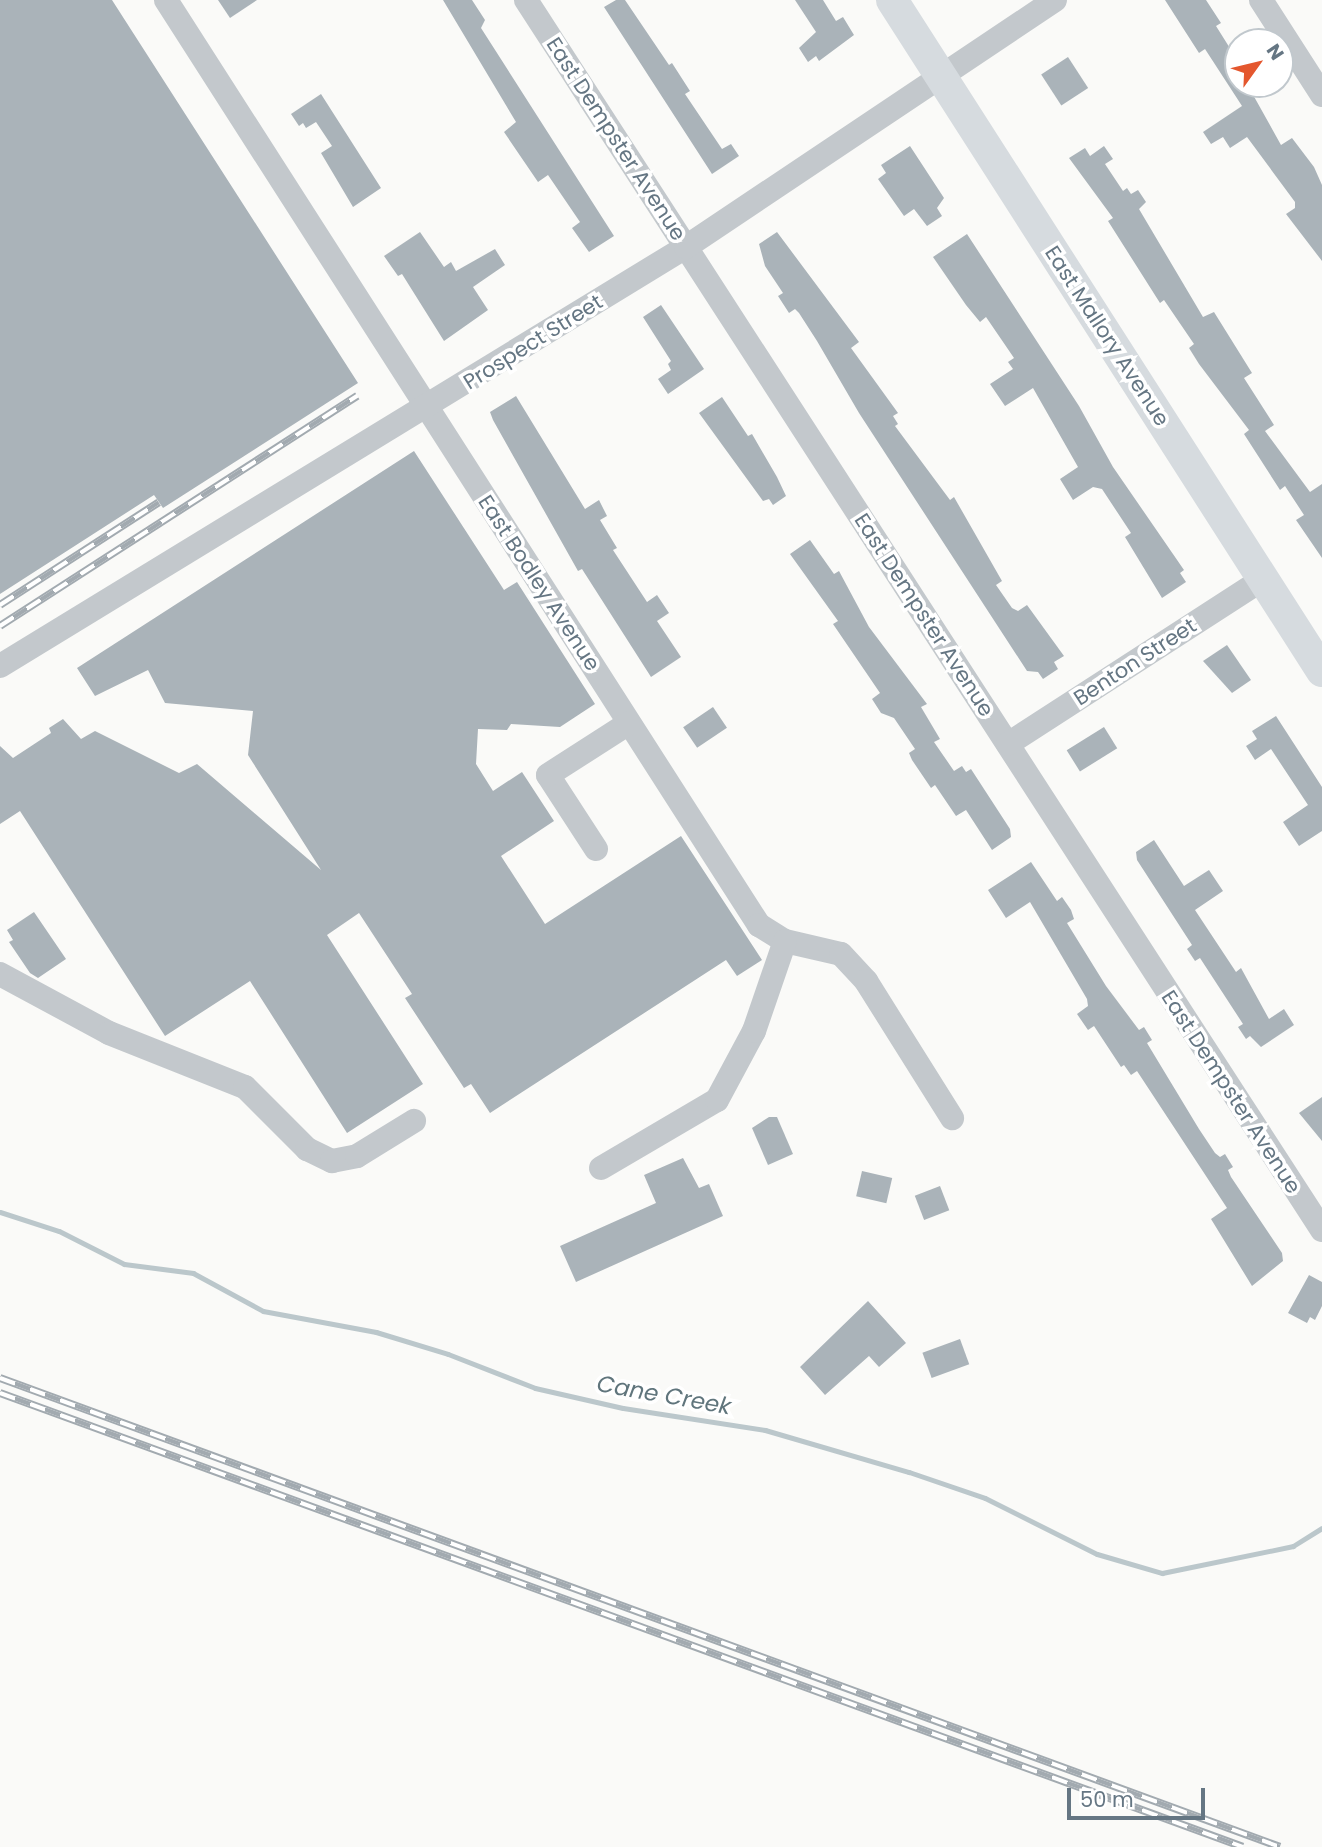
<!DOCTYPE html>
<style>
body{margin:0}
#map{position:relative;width:1322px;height:1847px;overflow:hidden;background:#fafaf8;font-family:Poppins,sans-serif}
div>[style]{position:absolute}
.stream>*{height:5px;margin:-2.5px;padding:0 2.5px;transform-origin:2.5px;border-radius:2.5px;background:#bbc7cb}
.building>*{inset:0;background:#aab3b9;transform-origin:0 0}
.minor>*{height:24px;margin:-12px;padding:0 12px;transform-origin:12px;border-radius:12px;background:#c3c8cc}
.major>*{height:32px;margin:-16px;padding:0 16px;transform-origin:16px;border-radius:16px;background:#d6dbdf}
.rail>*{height:8px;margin-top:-4px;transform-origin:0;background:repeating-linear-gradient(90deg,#fff 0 16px,#a2aab0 0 32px);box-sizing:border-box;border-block:2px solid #a2aab0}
span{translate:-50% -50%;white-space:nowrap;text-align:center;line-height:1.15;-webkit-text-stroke:7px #fff;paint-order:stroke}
.street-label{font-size:21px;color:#657683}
.water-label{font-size:23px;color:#60757c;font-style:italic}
.north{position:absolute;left:1224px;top:28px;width:70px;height:70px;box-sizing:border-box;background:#fff;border:2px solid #c1c8cd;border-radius:50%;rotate:56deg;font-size:19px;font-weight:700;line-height:28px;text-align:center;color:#657683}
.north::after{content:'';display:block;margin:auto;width:24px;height:32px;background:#e4572e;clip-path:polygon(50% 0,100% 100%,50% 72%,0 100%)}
.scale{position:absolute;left:1067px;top:1788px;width:138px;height:32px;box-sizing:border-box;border:4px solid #657683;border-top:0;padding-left:9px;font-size:21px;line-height:24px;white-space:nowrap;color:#657683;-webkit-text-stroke:5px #fff;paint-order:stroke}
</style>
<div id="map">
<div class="stream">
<i style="left:0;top:1212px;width:62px;rotate:17.9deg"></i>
<i style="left:59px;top:1231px;width:73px;rotate:26.9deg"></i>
<i style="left:124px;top:1264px;width:70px;rotate:7.4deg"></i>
<i style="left:193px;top:1273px;width:80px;rotate:28.5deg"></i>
<i style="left:263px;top:1311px;width:115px;rotate:10.5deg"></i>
<i style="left:376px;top:1332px;width:75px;rotate:17deg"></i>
<i style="left:448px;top:1354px;width:93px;rotate:21.3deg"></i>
<i style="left:535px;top:1388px;width:90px;rotate:12.8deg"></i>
<i style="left:623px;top:1408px;width:144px;rotate:8.8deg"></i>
<i style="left:765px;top:1430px;width:150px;rotate:16.3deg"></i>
<i style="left:909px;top:1472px;width:80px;rotate:18.9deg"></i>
<i style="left:985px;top:1498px;width:125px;rotate:26.6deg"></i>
<i style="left:1097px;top:1554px;width:68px;rotate:16.3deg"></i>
<i style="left:1162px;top:1573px;width:134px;rotate:-11.6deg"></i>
<i style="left:1293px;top:1546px;width:34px;rotate:-32deg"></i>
</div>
<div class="building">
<i style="clip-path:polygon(0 0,112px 0,358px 383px,163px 508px,154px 495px,0 594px)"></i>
<i style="clip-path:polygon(218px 0,257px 0,230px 18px)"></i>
<i style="clip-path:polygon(443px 0,472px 0,485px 20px,481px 28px,614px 236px,589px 252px,572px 228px,580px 222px,548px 175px,538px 182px,504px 132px,516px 122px)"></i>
<i style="clip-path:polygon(616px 0,625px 0,669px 65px,672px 63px,690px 91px,685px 94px,722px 149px,731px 144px,739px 156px,712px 174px,604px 7px)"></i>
<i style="clip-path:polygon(795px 0,823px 0,836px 21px,843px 17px,854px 35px,819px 61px,816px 56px,808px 62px,799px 48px,816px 32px)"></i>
<i style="clip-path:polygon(1165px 0,1206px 0,1221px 23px,1216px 26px,1238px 61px,1238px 84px,1247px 84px,1281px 145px,1292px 138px,1314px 167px,1322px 185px,1322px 261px,1286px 214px,1295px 208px,1295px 202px,1247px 137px,1230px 148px,1223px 137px,1211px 144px,1203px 132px,1242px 106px,1205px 49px,1199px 53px)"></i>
<i style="left:1068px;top:57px;width:37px;height:32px;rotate:57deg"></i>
<i style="clip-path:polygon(321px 94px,381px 188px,353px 207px,321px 153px,332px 146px,316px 122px,306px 128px,303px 123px,299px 126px,291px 114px)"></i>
<i style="clip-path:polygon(910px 146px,944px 198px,937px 208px,942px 216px,927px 226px,914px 209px,904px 216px,878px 179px,886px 173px,881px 165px)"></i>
<i style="clip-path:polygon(1104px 146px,1113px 159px,1105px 164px,1123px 191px,1127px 188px,1131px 194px,1138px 190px,1146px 202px,1139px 209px,1203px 317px,1214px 312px,1252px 373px,1244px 378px,1274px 425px,1265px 431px,1310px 492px,1322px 484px,1322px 558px,1296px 520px,1304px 515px,1285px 486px,1280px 490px,1244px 434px,1249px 430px,1199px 364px,1189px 348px,1194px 344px,1164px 300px,1160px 303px,1108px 221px,1113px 218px,1069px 158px,1085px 148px,1090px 156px)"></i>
<i style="clip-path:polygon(420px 232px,444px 267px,451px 262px,456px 271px,495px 249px,505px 265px,473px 287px,488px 310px,444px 341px,402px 274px,398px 276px,384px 256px)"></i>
<i style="clip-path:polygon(777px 232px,859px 342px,851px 348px,898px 413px,893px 416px,898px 424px,895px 426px,950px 500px,954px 497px,1002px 581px,996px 585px,1012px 608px,1018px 611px,1027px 605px,1064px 656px,1054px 662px,1058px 669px,1043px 679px,1038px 672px,1027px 671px,859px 413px,817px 341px,799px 313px,795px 309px,789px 313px,778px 296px,783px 293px,765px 266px,759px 244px)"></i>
<i style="clip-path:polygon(967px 234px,1079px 406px,1113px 467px,1184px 570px,1180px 573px,1186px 582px,1162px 598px,1125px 537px,1131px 533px,1102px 489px,1093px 487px,1073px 500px,1060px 479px,1078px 467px,1033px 388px,1005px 406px,990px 384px,1013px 369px,1008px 362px,1014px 358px,986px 317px,980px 322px,966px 305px,933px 257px)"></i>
<i style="clip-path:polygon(661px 305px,704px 369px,668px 394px,658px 379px,671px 370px,668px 364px,671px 361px,643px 317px)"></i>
<i style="clip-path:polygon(516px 396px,585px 509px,599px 500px,607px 516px,600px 520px,617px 548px,613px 550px,647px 602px,657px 595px,669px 613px,657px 621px,681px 657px,651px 677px,582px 569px,578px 571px,493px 420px,490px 412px)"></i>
<i style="clip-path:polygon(722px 397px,748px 436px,752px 434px,777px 477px,786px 496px,773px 505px,769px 499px,763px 501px,699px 413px)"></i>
<i style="clip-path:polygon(414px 451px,504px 590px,517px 582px,595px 704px,560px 727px,511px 724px,507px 730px,478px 729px,476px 764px,493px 791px,522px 772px,554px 821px,501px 856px,545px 924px,681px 836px,762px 960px,737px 976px,726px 960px,490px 1113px,471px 1084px,464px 1088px,405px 998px,412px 994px,359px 913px,327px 935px,423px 1084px,347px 1133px,250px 981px,165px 1036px,20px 811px,0 824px,0 746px,13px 758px,51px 733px,49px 728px,63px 719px,81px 739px,95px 731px,179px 773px,197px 764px,321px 870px,248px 755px,253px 711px,165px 703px,148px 670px,95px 696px,77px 668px)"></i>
<i style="clip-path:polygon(810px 540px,834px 574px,839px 571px,869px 627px,927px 704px,921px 707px,940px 739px,934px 742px,954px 771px,962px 766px,966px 772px,971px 769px,1010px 829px,1011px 837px,992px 850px,966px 810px,956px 816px,935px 785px,931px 788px,912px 760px,909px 753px,915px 749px,894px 718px,881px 713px,872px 699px,880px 693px,833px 624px,838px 621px,790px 554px)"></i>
<i style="clip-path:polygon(1227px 645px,1251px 680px,1232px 693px,1203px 661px)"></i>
<i style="left:713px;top:707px;width:25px;height:36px;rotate:56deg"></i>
<i style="clip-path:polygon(1276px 716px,1322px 787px,1322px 831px,1299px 846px,1283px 822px,1308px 805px,1271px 749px,1255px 760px,1246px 746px,1257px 739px,1252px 731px)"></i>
<i style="left:1104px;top:727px;width:25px;height:44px;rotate:58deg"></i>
<i style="clip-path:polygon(1154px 840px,1184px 886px,1209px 870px,1223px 891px,1195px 910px,1236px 972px,1241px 968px,1269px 1019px,1284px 1009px,1294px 1025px,1261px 1047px,1250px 1036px,1246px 1039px,1238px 1027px,1243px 1024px,1200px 958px,1195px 961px,1187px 949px,1192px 945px,1137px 860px,1136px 852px)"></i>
<i style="clip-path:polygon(1031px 862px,1057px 901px,1062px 897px,1071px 910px,1074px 919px,1067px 923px,1106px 986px,1139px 1030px,1144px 1027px,1152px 1040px,1147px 1043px,1199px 1129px,1215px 1153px,1220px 1157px,1225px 1154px,1233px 1167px,1228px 1170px,1231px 1177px,1282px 1253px,1283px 1261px,1252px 1286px,1211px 1219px,1227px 1208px,1137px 1071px,1131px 1075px,1124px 1065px,1121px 1067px,1094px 1026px,1088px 1030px,1077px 1014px,1088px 1006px,1087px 999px,1030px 902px,1006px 918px,988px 890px)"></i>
<i style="clip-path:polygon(34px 912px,66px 959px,38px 978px,30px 973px,9px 942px,13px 940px,7px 930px)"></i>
<i style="clip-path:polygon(1322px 1097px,1322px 1141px,1299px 1113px)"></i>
<i style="clip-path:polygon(769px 1117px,777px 1117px,793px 1154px,768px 1165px,752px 1128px)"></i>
<i style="clip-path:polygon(683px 1158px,699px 1188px,709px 1184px,723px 1216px,576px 1282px,560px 1246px,656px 1203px,644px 1175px)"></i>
<i style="left:862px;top:1171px;width:31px;height:26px;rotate:13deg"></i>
<i style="left:940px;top:1186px;width:26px;height:27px;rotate:69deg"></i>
<i style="clip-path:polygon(1309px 1275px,1322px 1282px,1322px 1306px,1315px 1320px,1310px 1317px,1307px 1323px,1288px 1313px)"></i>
<i style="clip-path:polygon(868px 1301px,906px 1343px,879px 1367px,869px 1356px,825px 1395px,800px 1367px)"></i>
<i style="left:960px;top:1339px;width:27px;height:40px;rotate:70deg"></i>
</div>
<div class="minor">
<i style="left:166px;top:0;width:1099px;rotate:57.34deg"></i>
<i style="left:759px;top:925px;width:31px;rotate:32deg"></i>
<i style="left:785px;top:941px;width:57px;rotate:13.1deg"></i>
<i style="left:841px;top:954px;width:37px;rotate:47deg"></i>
<i style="left:866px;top:981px;width:162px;rotate:57.9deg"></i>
<i style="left:526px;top:0;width:1465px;rotate:57.09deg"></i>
<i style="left:1261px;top:0;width:113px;rotate:57.3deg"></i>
<i style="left:0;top:666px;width:804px;rotate:-31.42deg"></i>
<i style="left:686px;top:247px;width:444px;rotate:-33.8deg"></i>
<i style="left:1008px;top:744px;width:304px;rotate:-32.9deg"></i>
<i style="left:596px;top:849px;width:88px;rotate:-123deg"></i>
<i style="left:548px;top:775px;width:96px;rotate:-32.7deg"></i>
<i style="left:0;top:974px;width:124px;rotate:28.4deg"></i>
<i style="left:109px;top:1033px;width:146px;rotate:21.7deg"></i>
<i style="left:245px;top:1087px;width:88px;rotate:45deg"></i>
<i style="left:307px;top:1149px;width:28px;rotate:26deg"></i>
<i style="left:332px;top:1161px;width:25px;rotate:-11deg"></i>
<i style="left:357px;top:1156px;width:67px;rotate:-31.6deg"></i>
<i style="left:601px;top:1168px;width:134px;rotate:-30.4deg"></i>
<i style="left:717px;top:1100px;width:78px;rotate:-61.8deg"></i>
<i style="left:754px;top:1031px;width:95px;rotate:-71deg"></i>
</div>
<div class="major">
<i style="left:892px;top:0;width:797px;rotate:57.35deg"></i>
</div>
<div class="rail">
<i style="left:0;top:605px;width:189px;rotate:-32.9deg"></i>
<i style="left:0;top:626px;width:425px;rotate:-32.8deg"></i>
<i style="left:0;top:1378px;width:1363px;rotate:20.12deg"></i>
<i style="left:0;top:1393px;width:1323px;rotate:20.06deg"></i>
</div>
<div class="street-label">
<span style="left:616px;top:139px;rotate:57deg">East Dempster Avenue</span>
<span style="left:1107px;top:336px;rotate:57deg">East Mallory Avenue</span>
<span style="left:533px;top:342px;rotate:-32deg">Prospect Street</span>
<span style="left:539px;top:583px;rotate:57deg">East Bodley Avenue</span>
<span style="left:924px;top:615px;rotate:57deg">East Dempster Avenue</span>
<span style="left:1135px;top:662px;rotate:-33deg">Benton Street</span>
<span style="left:1231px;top:1092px;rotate:57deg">East Dempster Avenue</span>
</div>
<div class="water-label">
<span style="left:664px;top:1395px;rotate:10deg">Cane Creek</span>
</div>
<div class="north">N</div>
<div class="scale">50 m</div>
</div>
